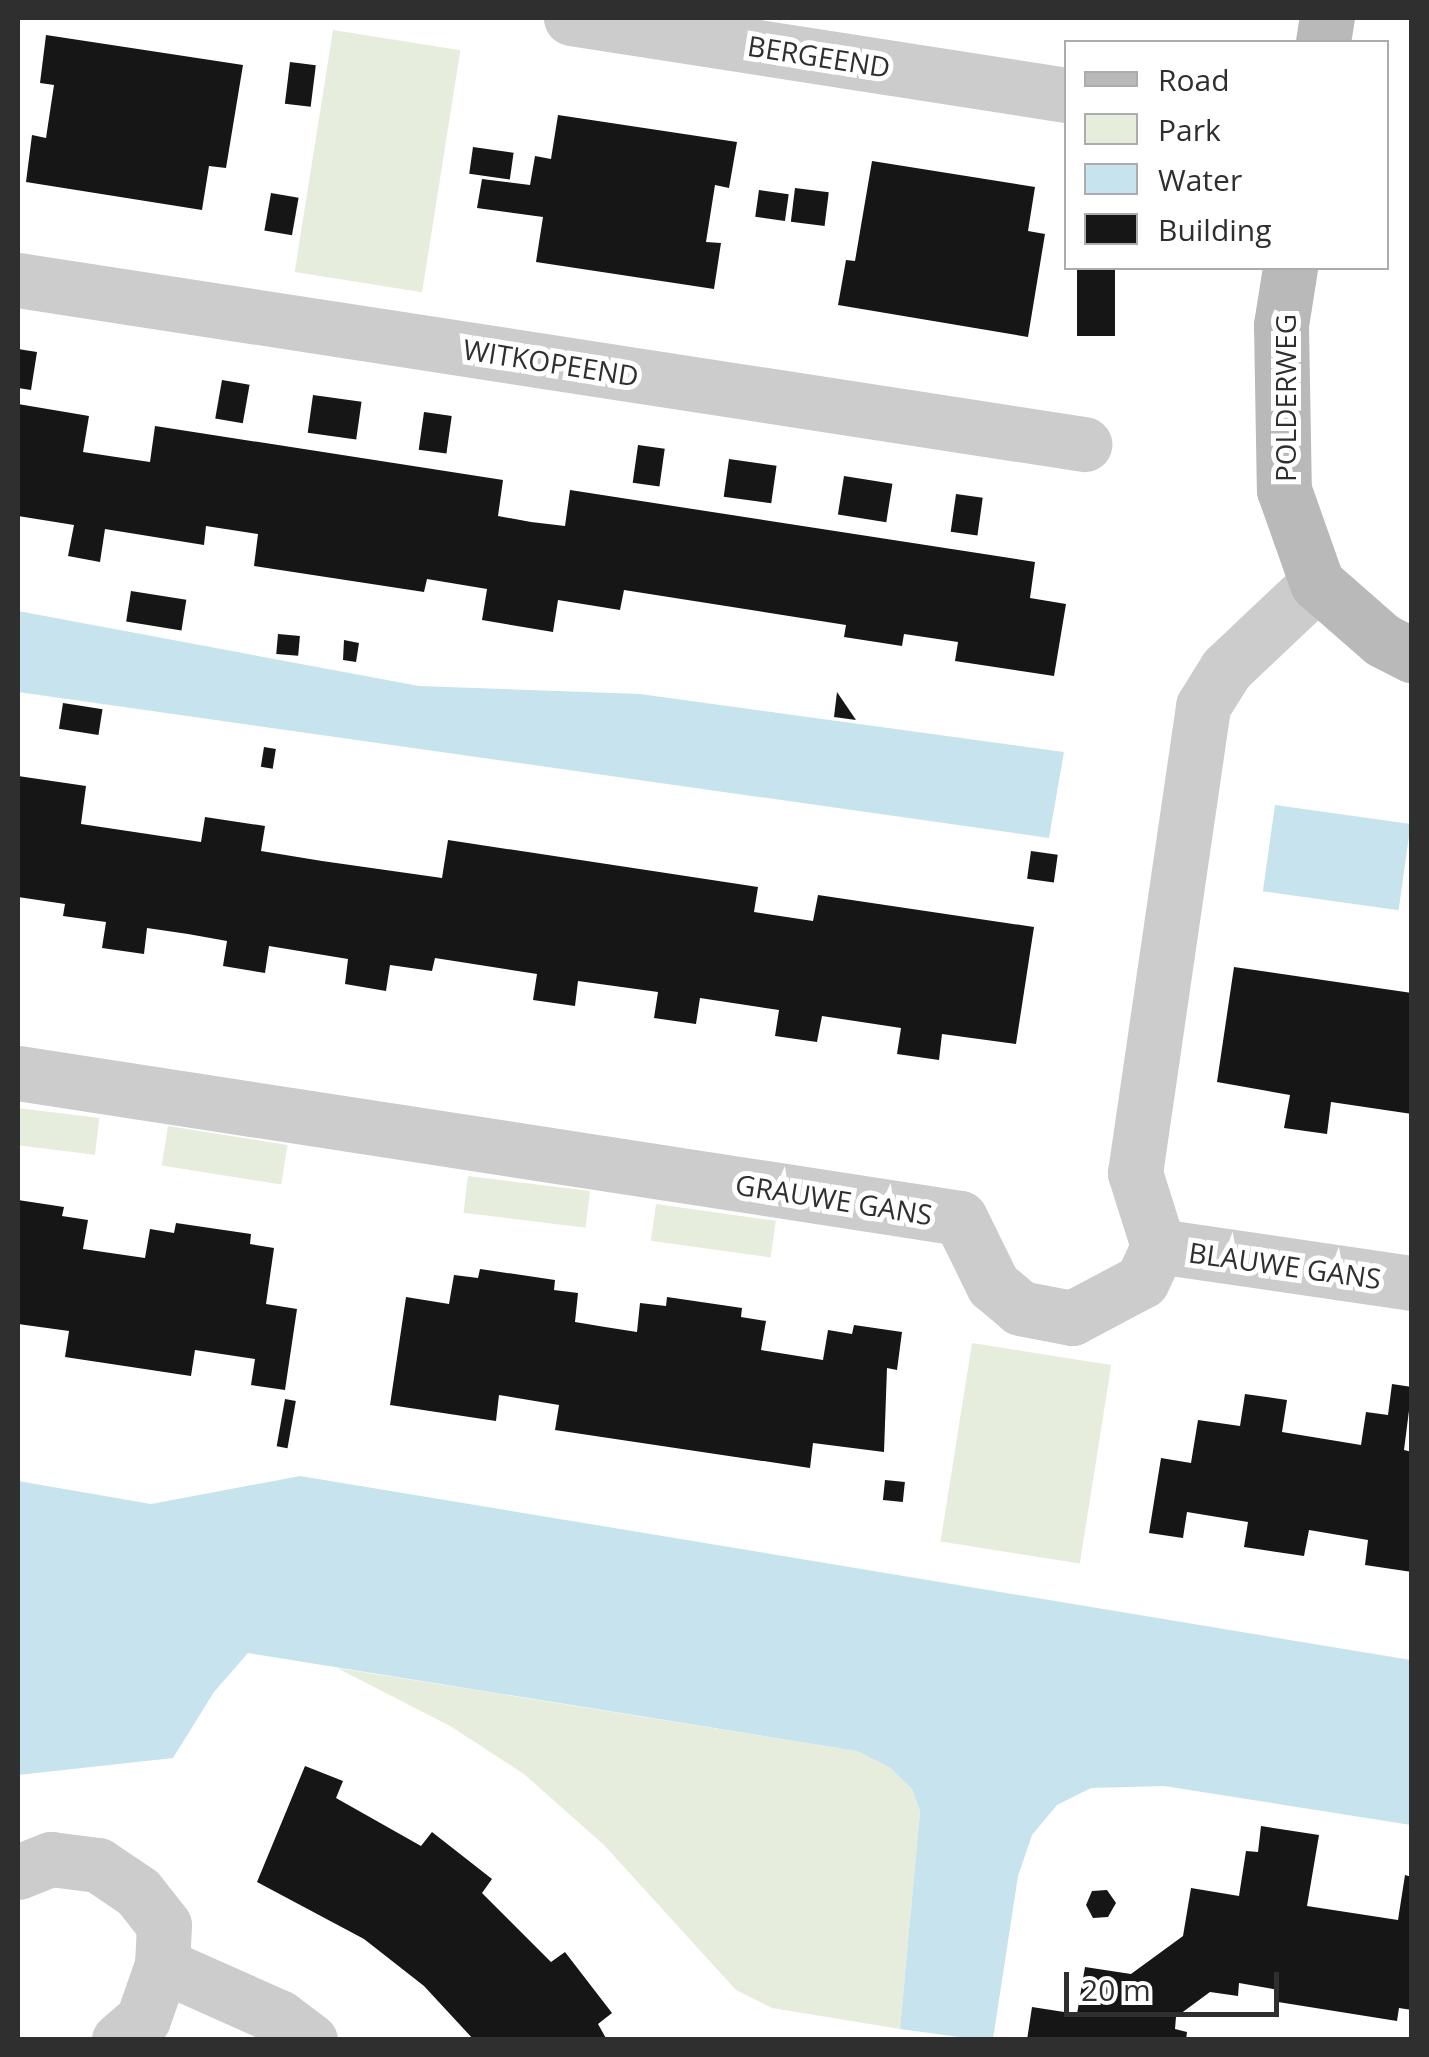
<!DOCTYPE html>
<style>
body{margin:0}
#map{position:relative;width:1429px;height:2057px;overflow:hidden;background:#fff;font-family:"Open Sans",sans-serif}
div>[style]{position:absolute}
.green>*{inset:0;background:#e7eddc;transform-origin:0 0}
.water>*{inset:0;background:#c7e3ed;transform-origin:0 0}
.building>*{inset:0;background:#161616;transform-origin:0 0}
.street>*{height:55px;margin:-27.5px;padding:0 27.5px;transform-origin:27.5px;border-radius:27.5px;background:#ccc}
.secondary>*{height:55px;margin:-27.5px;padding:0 27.5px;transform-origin:27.5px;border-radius:27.5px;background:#b9b9b9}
span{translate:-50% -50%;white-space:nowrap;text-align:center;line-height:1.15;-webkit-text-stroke:10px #fff;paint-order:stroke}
.street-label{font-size:28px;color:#2f2f2f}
.frame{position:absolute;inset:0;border:20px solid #2f2f2f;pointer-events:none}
.legend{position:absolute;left:1064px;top:40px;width:325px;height:230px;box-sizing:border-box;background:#fff;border:2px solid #acacac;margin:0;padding:12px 18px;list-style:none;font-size:30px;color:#2f2f2f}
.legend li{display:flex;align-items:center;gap:20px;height:50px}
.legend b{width:50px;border:2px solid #acacac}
.scale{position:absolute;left:1064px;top:1972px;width:215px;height:45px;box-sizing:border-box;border:5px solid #2f2f2f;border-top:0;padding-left:12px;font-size:30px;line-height:35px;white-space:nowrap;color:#2f2f2f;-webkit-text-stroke:8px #fff;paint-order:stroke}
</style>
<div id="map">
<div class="green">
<i style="left:333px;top:30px;width:129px;height:245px;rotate:9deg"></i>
<i style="left:18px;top:1108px;width:82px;height:37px;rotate:7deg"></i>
<i style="left:168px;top:1126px;width:121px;height:40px;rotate:9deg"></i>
<i style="left:468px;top:1176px;width:123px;height:37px;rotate:7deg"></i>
<i style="left:656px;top:1204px;width:121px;height:37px;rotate:8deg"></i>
<i style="left:972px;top:1343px;width:141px;height:201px;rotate:9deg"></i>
<i style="clip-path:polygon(337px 1668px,857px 1751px,891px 1767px,912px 1789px,920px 1811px,900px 2029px,772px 2008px,736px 1990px,604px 1845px,524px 1774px,450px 1726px)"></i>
</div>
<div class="water">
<i style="clip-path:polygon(18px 611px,419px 686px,640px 694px,1064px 752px,1049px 838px,18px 692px)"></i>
<i style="left:1275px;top:805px;width:137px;height:87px;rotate:8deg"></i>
<i style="clip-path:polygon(300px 1476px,1411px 1660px,1411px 1825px,1164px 1786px,1091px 1788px,1057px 1805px,1032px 1835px,1018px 1876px,993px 2039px,981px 2040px,900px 2029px,920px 1811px,912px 1789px,891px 1768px,857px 1751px,248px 1653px,214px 1692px,173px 1758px,18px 1775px,18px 1481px,151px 1504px)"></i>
</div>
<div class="building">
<i style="clip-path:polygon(46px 35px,243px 65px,226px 168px,209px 166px,202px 210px,26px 182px,32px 135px,46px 138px,54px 85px,40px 83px)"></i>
<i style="left:290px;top:62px;width:26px;height:42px;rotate:7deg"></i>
<i style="clip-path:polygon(558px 115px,737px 142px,729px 188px,715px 185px,706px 242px,721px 243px,714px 289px,536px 262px,543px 217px,477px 208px,482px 179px,530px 185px,535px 156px,551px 159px)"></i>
<i style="left:473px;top:147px;width:41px;height:27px;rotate:8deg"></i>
<i style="clip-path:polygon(872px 161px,1035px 187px,1028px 231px,1045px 234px,1028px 337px,838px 305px,846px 260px,855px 261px)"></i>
<i style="left:795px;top:188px;width:34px;height:34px;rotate:7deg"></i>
<i style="left:759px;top:190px;width:30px;height:27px;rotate:8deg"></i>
<i style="left:271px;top:193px;width:28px;height:38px;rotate:10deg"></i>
<i style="left:1077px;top:268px;width:38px;height:68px"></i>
<i style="clip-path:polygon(18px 349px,37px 352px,31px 390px,18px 388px)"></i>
<i style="left:222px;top:380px;width:28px;height:39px;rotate:10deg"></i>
<i style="left:313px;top:395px;width:49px;height:38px;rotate:8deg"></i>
<i style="clip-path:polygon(18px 404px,89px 416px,83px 452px,116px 457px,150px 462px,155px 426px,503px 480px,498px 516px,531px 522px,565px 526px,570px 490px,1035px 562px,1030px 598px,1066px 604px,1054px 676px,955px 661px,958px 642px,904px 634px,902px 646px,844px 637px,846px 625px,624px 590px,620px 610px,558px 600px,553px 632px,482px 620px,487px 589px,427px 579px,424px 592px,254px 566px,258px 534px,206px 526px,204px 545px,105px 529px,100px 562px,68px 556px,74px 525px,18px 516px)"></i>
<i style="left:424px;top:412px;width:28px;height:38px;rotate:8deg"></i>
<i style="left:638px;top:445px;width:27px;height:38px;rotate:8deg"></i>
<i style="left:729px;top:459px;width:48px;height:38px;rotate:8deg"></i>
<i style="left:844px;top:476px;width:49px;height:39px;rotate:9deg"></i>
<i style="left:956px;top:494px;width:27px;height:38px;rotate:8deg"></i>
<i style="left:131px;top:591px;width:56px;height:31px;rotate:9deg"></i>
<i style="left:278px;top:634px;width:22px;height:20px;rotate:5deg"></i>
<i style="clip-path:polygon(344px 640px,359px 643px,356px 662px,343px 660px)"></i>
<i style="clip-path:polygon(837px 692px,856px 720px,834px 717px)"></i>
<i style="left:63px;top:703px;width:40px;height:26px;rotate:9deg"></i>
<i style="left:264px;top:747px;width:12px;height:20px;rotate:9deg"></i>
<i style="clip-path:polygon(18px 776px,86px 786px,81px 824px,201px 842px,205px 817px,265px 826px,261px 851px,322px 861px,442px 878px,448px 840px,758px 887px,754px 912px,813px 921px,818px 895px,1034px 927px,1016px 1044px,942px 1034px,939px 1060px,897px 1054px,901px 1028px,822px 1016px,817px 1042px,775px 1036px,779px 1010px,700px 998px,696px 1024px,654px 1018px,658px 992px,578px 981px,575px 1006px,533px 1000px,537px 974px,435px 958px,432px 971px,390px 965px,386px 991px,345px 984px,348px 959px,269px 946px,265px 973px,223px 966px,227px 941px,188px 934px,147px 928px,144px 954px,102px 948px,106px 922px,63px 916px,65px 904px,18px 897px)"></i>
<i style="left:1031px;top:851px;width:27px;height:28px;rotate:8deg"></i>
<i style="clip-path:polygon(1234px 967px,1412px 993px,1412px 1114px,1331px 1102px,1327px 1134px,1284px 1128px,1290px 1095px,1217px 1082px)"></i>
<i style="clip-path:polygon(18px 1200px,64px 1207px,62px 1216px,88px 1220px,83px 1249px,145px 1258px,150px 1229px,174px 1233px,176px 1223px,251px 1234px,250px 1244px,274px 1248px,266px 1304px,297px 1309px,285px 1390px,251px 1385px,255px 1359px,195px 1350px,191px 1376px,98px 1362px,65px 1357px,69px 1331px,18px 1324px)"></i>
<i style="clip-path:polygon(480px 1269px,555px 1280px,554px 1290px,578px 1293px,575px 1322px,605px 1327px,637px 1332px,640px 1303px,666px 1306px,667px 1297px,742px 1308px,741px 1317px,766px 1321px,761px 1350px,823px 1360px,828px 1330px,852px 1334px,854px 1325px,902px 1332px,897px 1370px,887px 1368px,884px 1452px,813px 1443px,810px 1468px,555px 1430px,559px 1405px,499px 1395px,496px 1421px,390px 1405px,406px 1297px,449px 1304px,454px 1275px,478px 1278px)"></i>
<i style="clip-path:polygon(1392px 1384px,1412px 1387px,1404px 1450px,1412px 1452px,1412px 1572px,1365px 1565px,1368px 1540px,1309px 1530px,1304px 1556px,1244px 1547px,1248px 1522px,1187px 1512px,1183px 1538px,1149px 1533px,1161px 1458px,1191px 1463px,1198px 1420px,1240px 1426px,1245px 1394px,1287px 1400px,1282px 1432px,1361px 1445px,1366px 1412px,1388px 1415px)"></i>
<i style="left:285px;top:1399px;width:11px;height:48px;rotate:10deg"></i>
<i style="left:885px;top:1480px;width:20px;height:20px;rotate:6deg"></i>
<i style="clip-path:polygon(305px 1766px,343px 1781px,336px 1798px,421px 1846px,432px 1832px,492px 1879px,482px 1893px,551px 1962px,565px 1952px,612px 2013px,598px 2024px,607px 2040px,474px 2040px,424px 1986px,364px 1939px,257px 1882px)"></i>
<i style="clip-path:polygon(1261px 1826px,1319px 1835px,1307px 1906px,1398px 1920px,1405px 1875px,1412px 1877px,1412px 2010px,1399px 2008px,1397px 2021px,1278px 2002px,1279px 1990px,1239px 1983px,1238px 1996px,1210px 1992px,1176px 2017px,1175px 2029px,1187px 2032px,1186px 2040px,1027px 2040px,1032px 2007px,1077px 2014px,1085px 1967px,1131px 1974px,1183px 1936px,1191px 1888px,1239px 1896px,1246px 1851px,1258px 1852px)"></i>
<i style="clip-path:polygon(1107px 1890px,1116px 1903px,1108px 1917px,1093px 1918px,1086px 1905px,1092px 1891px)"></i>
</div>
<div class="street">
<i style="left:571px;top:18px;width:501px;rotate:8.84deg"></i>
<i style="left:18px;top:280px;width:1079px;rotate:8.75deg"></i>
<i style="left:18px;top:1073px;width:953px;rotate:8.75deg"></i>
<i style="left:960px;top:1218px;width:75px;rotate:63.8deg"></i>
<i style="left:993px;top:1285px;width:35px;rotate:40deg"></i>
<i style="left:1020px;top:1308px;width:53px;rotate:10.9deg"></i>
<i style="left:1072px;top:1318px;width:79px;rotate:-27.9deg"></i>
<i style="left:1142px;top:1281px;width:38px;rotate:-65deg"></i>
<i style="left:1158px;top:1246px;width:77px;rotate:-107.5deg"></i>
<i style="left:1135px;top:1173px;width:472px;rotate:-81.7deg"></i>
<i style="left:1203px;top:706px;width:44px;rotate:-58.1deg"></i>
<i style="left:1226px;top:669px;width:125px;rotate:-43.4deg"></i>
<i style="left:1158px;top:1246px;width:257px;rotate:8.3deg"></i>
<i style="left:18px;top:1872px;width:35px;rotate:-22deg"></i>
<i style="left:51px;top:1859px;width:47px;rotate:7.3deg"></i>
<i style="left:98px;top:1865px;width:48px;rotate:34deg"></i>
<i style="left:138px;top:1892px;width:42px;rotate:51.8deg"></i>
<i style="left:164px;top:1925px;width:40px;rotate:92.9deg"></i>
<i style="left:162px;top:1965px;width:57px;rotate:109.4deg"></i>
<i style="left:143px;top:2019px;width:32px;rotate:139deg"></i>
<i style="left:162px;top:1965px;width:128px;rotate:24deg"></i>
<i style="left:279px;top:2017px;width:39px;rotate:37deg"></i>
</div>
<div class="secondary">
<i style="left:1323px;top:42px;width:24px;rotate:-81deg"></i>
<i style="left:1290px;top:268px;width:58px;rotate:99deg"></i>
<i style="left:1281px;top:325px;width:165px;rotate:89deg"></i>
<i style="left:1284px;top:490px;width:99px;rotate:70.5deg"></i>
<i style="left:1317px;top:583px;width:86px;rotate:41.2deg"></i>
<i style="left:1382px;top:640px;width:34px;rotate:27deg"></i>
</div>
<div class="street-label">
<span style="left:819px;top:56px;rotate:9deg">BERGEEND</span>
<span style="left:551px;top:362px;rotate:9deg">WITKOPEEND</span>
<span style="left:1285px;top:398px;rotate:-90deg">POLDERWEG</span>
<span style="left:834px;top:1199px;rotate:9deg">GRAUWE GANS</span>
<span style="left:1285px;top:1265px;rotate:8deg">BLAUWE GANS</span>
</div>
<div class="frame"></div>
<ul class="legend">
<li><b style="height:12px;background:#b9b9b9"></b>Road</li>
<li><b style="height:28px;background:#e7eddc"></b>Park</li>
<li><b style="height:28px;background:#c7e3ed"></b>Water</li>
<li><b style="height:28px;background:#161616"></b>Building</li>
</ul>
<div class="scale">20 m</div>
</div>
